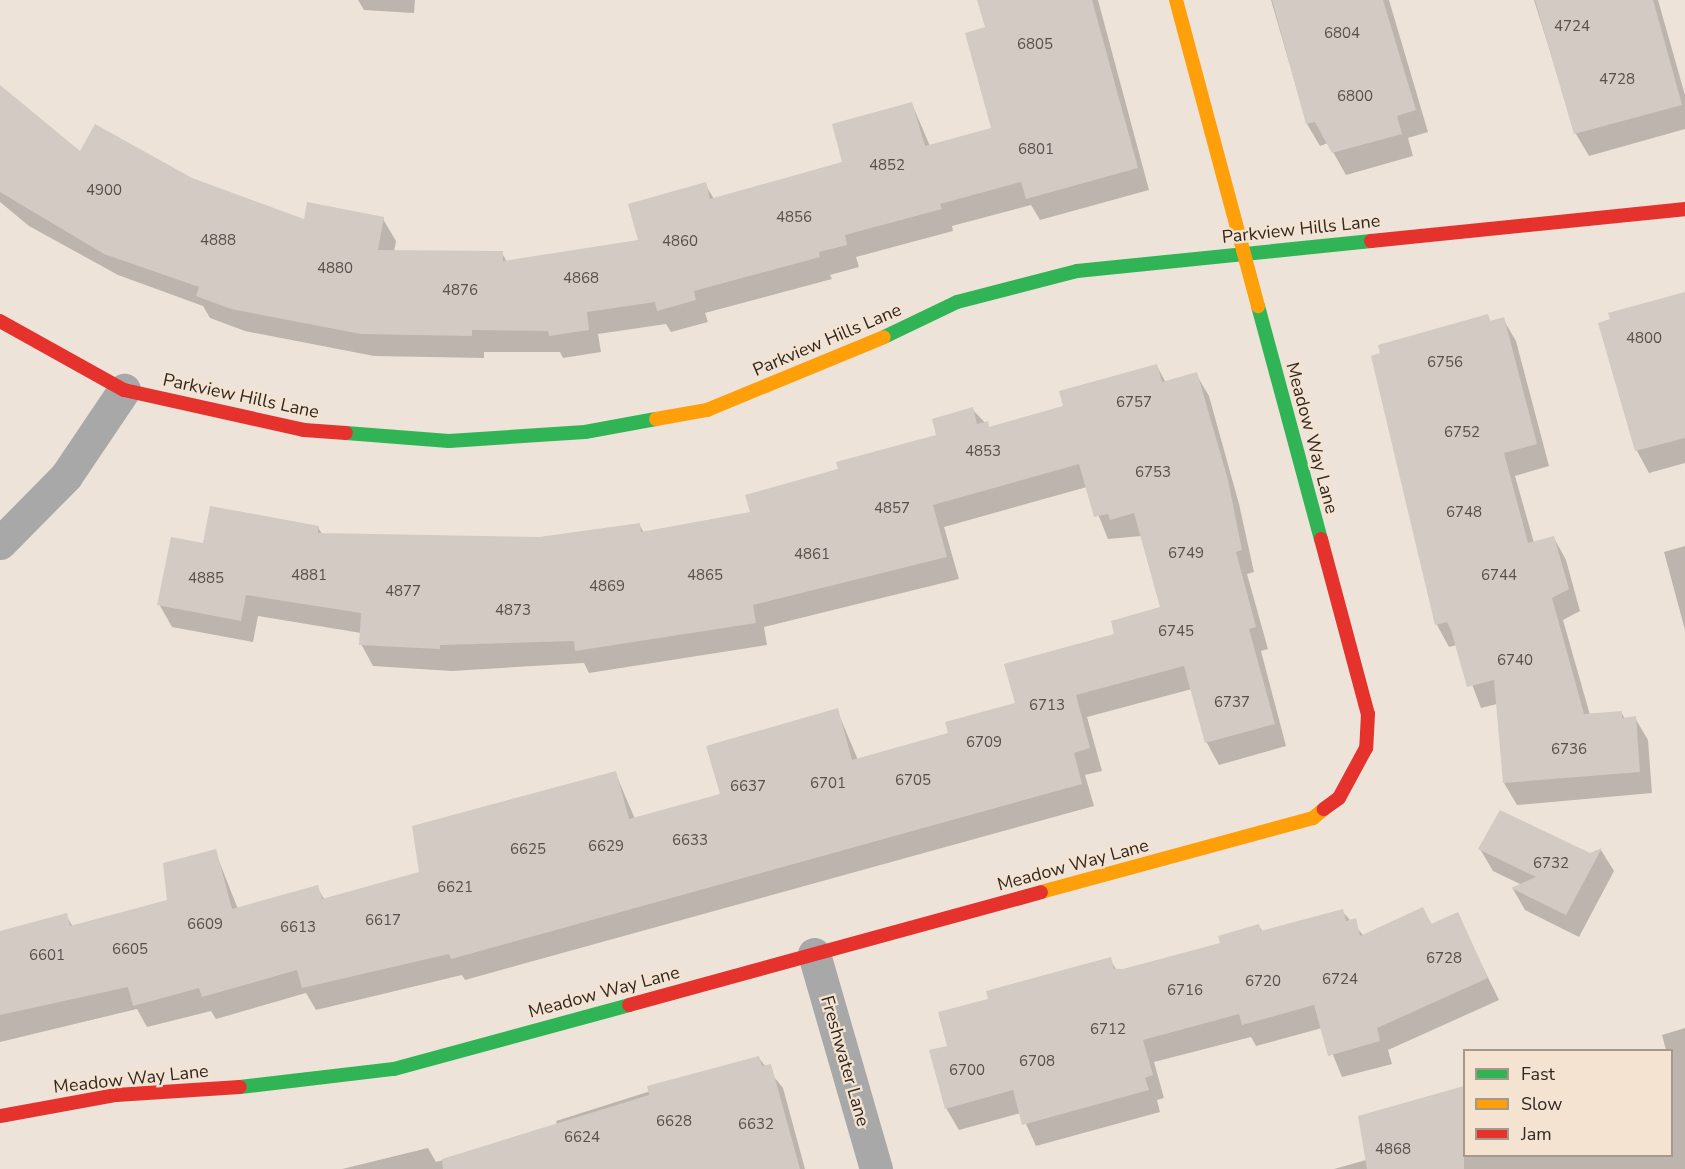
<!DOCTYPE html>
<style>
body{margin:0}
#map{position:relative;width:1685px;height:1169px;overflow:hidden;background:#ede3d9;font-family:"Nunito Sans",sans-serif}
div>[style]{position:absolute}
.shadow>*{inset:0;background:#0003}
.building>*{inset:0;background:#d2cac3}
.street>*{height:33px;margin:-16.5px;padding:0 16.5px;transform-origin:16.5px;border-radius:16.5px;background:#a8a8a9}
.fast>*{height:14px;margin:-7px;padding:0 7px;transform-origin:7px;border-radius:7px;background:#30b455}
.slow>*{height:14px;margin:-7px;padding:0 7px;transform-origin:7px;border-radius:7px;background:#ff9f0a}
.jam>*{height:14px;margin:-7px;padding:0 7px;transform-origin:7px;border-radius:7px;background:#e5322d}
span{translate:-50% -50%;white-space:nowrap;text-align:center;line-height:1.15;-webkit-text-stroke:4.5px #f5e3d1;paint-order:stroke}
.number-label{font-size:15px;color:#58504a}
.number-label span{-webkit-text-stroke-width:0}
.street-label{font-size:18px;color:#2f2822}
.legend{position:absolute;left:1463px;top:1049px;width:210px;height:108px;box-sizing:border-box;background:#f5e3d1;border:2px solid #a6988b;margin:0;padding:8px 10px;list-style:none;font-size:18px;color:#2f2822}
.legend li{display:flex;align-items:center;gap:12px;height:30px}
.legend b{width:30px;border:2px solid #a6988b}
</style>
<div id="map">
<div class="shadow">
<i style="clip-path:polygon(358px 0,415px 0,414px 13px,364px 10px)"></i>
<i style="clip-path:polygon(979px 0,1098px 0,1149px 190px,1040px 220px,1031px 205px,952px 226px,953px 231px,856px 257px,859px 267px,830px 275px,832px 279px,705px 313px,708px 322px,671px 332px,666px 324px,598px 334px,601px 352px,563px 358px,560px 352px,484px 352px,484px 358px,374px 356px,245px 331px,210px 318px,203px 306px,118px 275px,29px 226px,0 202px,0 87px,80px 153px,192px 180px,305px 221px,383px 219px,396px 241px,394px 252px,502px 253px,507px 262px,640px 241px,705px 184px,714px 199px,844px 163px,912px 104px,930px 146px,993px 129px,987px 28px)"></i>
<i style="clip-path:polygon(1271px 0,1389px 0,1428px 132px,1408px 138px,1413px 156px,1346px 175px,1328px 143px,1320px 146px,1307px 124px)"></i>
<i style="clip-path:polygon(1534px 0,1658px 0,1685px 95px,1685px 129px,1589px 156px,1576px 134px)"></i>
<i style="clip-path:polygon(1685px 293px,1685px 463px,1649px 473px,1637px 451px,1600px 324px)"></i>
<i style="clip-path:polygon(1487px 315px,1491px 322px,1503px 319px,1516px 341px,1549px 466px,1515px 476px,1534px 543px,1554px 538px,1566px 560px,1580px 611px,1563px 620px,1590px 715px,1621px 712px,1625px 719px,1635px 718px,1648px 740px,1652px 793px,1517px 805px,1504px 783px,1497px 704px,1481px 708px,1457px 645px,1449px 647px,1437px 625px,1406px 499px)"></i>
<i style="clip-path:polygon(1157px 366px,1166px 383px,1196px 374px,1209px 396px,1239px 504px,1254px 572px,1247px 574px,1268px 649px,1261px 651px,1286px 746px,1219px 765px,1207px 743px,1192px 689px,1087px 717px,1102px 771px,1085px 775px,1094px 806px,465px 980px,462px 975px,316px 1010px,306px 993px,216px 1019px,211px 1011px,147px 1027px,137px 1009px,0 1042px,0 933px,66px 915px,73px 927px,168px 901px,215px 851px,238px 909px,317px 887px,324px 899px,421px 873px,615px 772px,635px 819px,721px 795px,837px 710px,858px 760px,950px 734px,1017px 704px,1162px 608px,1142px 536px,1108px 539px,1087px 487px,944px 527px,959px 579px,764px 627px,767px 645px,589px 673px,584px 663px,452px 671px,373px 666px,361px 644px,361px 633px,258px 616px,253px 642px,172px 627px,159px 604px,204px 545px,318px 527px,322px 534px,539px 539px,639px 524px,644px 533px,752px 513px,840px 470px,938px 437px,972px 409px,990px 428px,1065px 407px)"></i>
<i style="clip-path:polygon(1685px 546px,1685px 630px,1664px 552px)"></i>
<i style="clip-path:polygon(1480px 849px,1590px 855px,1601px 850px,1614px 871px,1579px 937px,1525px 910px,1513px 889px,1522px 885px,1493px 871px)"></i>
<i style="clip-path:polygon(1423px 909px,1432px 925px,1457px 914px,1499px 1000px,1388px 1050px,1392px 1064px,1342px 1077px,1322px 1028px,1256px 1046px,1251px 1037px,1154px 1062px,1164px 1098px,1157px 1100px,1160px 1112px,1036px 1146px,1021px 1113px,959px 1130px,946px 1108px,948px 1047px,990px 1000px,1110px 959px,1117px 971px,1222px 944px,1259px 926px,1263px 932px,1342px 911px,1364px 936px)"></i>
<i style="clip-path:polygon(1685px 1028px,1685px 1169px,1334px 1169px,1366px 1160px,1359px 1117px,1464px 1088px,1464px 1156px,1672px 1156px,1672px 1050px,1666px 1050px,1662px 1035px)"></i>
<i style="clip-path:polygon(758px 1057px,783px 1088px,805px 1169px,342px 1169px,428px 1148px,436px 1162px,558px 1128px,556px 1121px)"></i>
</div>
<div class="building">
<i style="clip-path:polygon(977px 0,1092px 0,1138px 168px,1026px 199px,1021px 182px,940px 204px,942px 209px,845px 235px,847px 245px,819px 252px,820px 257px,694px 291px,696px 300px,657px 311px,655px 302px,587px 312px,589px 330px,549px 336px,548px 331px,472px 330px,472px 336px,361px 334px,231px 309px,196px 296px,199px 287px,104px 254px,0 192px,0 85px,80px 151px,95px 124px,192px 178px,304px 219px,307px 202px,384px 217px,378px 250px,503px 251px,503px 261px,638px 240px,628px 204px,706px 182px,710px 199px,842px 162px,832px 124px,912px 102px,925px 146px,991px 128px,965px 33px,985px 27px)"></i>
<i style="clip-path:polygon(1272px 0,1383px 0,1416px 110px,1397px 116px,1402px 134px,1332px 153px,1315px 122px,1306px 124px)"></i>
<i style="clip-path:polygon(1535px 0,1653px 0,1682px 105px,1574px 134px)"></i>
<i style="clip-path:polygon(1685px 292px,1685px 438px,1635px 451px,1598px 323px,1610px 319px,1608px 313px)"></i>
<i style="clip-path:polygon(1488px 314px,1490px 321px,1504px 317px,1537px 444px,1504px 453px,1528px 543px,1554px 536px,1569px 589px,1552px 598px,1584px 714px,1622px 711px,1622px 718px,1636px 716px,1640px 772px,1503px 783px,1494px 680px,1467px 687px,1451px 630px,1447px 622px,1435px 625px,1371px 356px,1380px 353px,1378px 345px)"></i>
<i style="clip-path:polygon(1157px 364px,1162px 382px,1197px 372px,1228px 480px,1242px 550px,1236px 552px,1256px 627px,1249px 629px,1275px 724px,1205px 743px,1184px 666px,1076px 695px,1090px 748px,1074px 753px,1082px 784px,451px 959px,449px 954px,302px 988px,297px 970px,202px 997px,199px 988px,133px 1006px,128px 987px,0 1015px,0 931px,67px 913px,70px 926px,167px 900px,163px 863px,216px 849px,232px 909px,318px 885px,322px 899px,419px 872px,412px 826px,616px 771px,629px 819px,720px 794px,706px 746px,838px 708px,852px 760px,948px 733px,945px 722px,1015px 703px,1004px 664px,1114px 634px,1111px 621px,1160px 607px,1134px 513px,1110px 520px,1108px 514px,1094px 517px,1079px 464px,933px 505px,947px 557px,753px 605px,756px 623px,575px 651px,574px 641px,440px 645px,440px 649px,359px 645px,361px 613px,246px 595px,241px 621px,157px 605px,171px 537px,203px 543px,210px 506px,319px 526px,318px 533px,539px 537px,640px 523px,641px 532px,750px 512px,745px 495px,838px 469px,836px 462px,936px 435px,932px 419px,973px 407px,977px 424px,988px 421px,989px 427px,1063px 406px,1059px 391px)"></i>
<i style="clip-path:polygon(1500px 810px,1590px 853px,1602px 848px,1566px 915px,1511px 888px,1536px 877px,1478px 849px)"></i>
<i style="clip-path:polygon(1423px 907px,1431px 924px,1458px 912px,1488px 978px,1377px 1028px,1380px 1041px,1328px 1056px,1314px 1005px,1242px 1025px,1239px 1014px,1143px 1040px,1153px 1075px,1145px 1078px,1149px 1090px,1022px 1125px,1013px 1090px,945px 1109px,929px 1050px,947px 1046px,938px 1012px,988px 999px,986px 991px,1111px 957px,1114px 969px,1123px 969px,1220px 943px,1218px 936px,1259px 924px,1261px 931px,1343px 909px,1346px 921px,1356px 918px,1360px 936px)"></i>
<i style="clip-path:polygon(759px 1056px,762px 1066px,771px 1064px,800px 1169px,443px 1169px,442px 1159px,649px 1095px,647px 1086px)"></i>
<i style="clip-path:polygon(1464px 1086px,1464px 1169px,1367px 1169px,1358px 1116px)"></i>
</div>
<div class="street">
<i style="left:0;top:543px;width:94px;rotate:-45.4deg"></i>
<i style="left:66px;top:476px;width:104px;rotate:-56deg"></i>
<i style="left:814px;top:954px;width:224px;rotate:73.9deg"></i>
</div>
<div class="fast">
<i style="left:1258px;top:306px;width:241px;rotate:74.9deg"></i>
<i style="left:884px;top:337px;width:81px;rotate:-25.6deg"></i>
<i style="left:957px;top:302px;width:124px;rotate:-14.5deg"></i>
<i style="left:1077px;top:271px;width:296px;rotate:-5.8deg"></i>
<i style="left:346px;top:433px;width:103px;rotate:4.4deg"></i>
<i style="left:449px;top:441px;width:136px;rotate:-3.8deg"></i>
<i style="left:585px;top:432px;width:72px;rotate:-10.4deg"></i>
<i style="left:240px;top:1087px;width:155px;rotate:-6.7deg"></i>
<i style="left:394px;top:1069px;width:244px;rotate:-15.2deg"></i>
</div>
<div class="slow">
<i style="left:1176px;top:0;width:317px;rotate:75deg"></i>
<i style="left:656px;top:419px;width:52px;rotate:-10deg"></i>
<i style="left:707px;top:410px;width:191px;rotate:-22.4deg"></i>
<i style="left:1041px;top:892px;width:282px;rotate:-15.2deg"></i>
<i style="left:1313px;top:818px;width:14px;rotate:-39deg"></i>
</div>
<div class="jam">
<i style="left:1371px;top:241px;width:316px;rotate:-5.8deg"></i>
<i style="left:0;top:321px;width:142px;rotate:29.1deg"></i>
<i style="left:124px;top:390px;width:184px;rotate:12.5deg"></i>
<i style="left:304px;top:430px;width:42px;rotate:4.1deg"></i>
<i style="left:1321px;top:539px;width:181px;rotate:75deg"></i>
<i style="left:1368px;top:714px;width:34px;rotate:93deg"></i>
<i style="left:1366px;top:748px;width:57px;rotate:118.4deg"></i>
<i style="left:1339px;top:798px;width:19px;rotate:144deg"></i>
<i style="left:629px;top:1005px;width:427px;rotate:-15.3deg"></i>
<i style="left:0;top:1116px;width:118px;rotate:-10.3deg"></i>
<i style="left:116px;top:1095px;width:124px;rotate:-3.7deg"></i>
</div>
<div class="number-label">
<span style="left:1572px;top:27px">4724</span>
<span style="left:1342px;top:34px">6804</span>
<span style="left:1035px;top:45px">6805</span>
<span style="left:1617px;top:80px">4728</span>
<span style="left:1355px;top:97px">6800</span>
<span style="left:1036px;top:150px">6801</span>
<span style="left:887px;top:166px">4852</span>
<span style="left:104px;top:191px">4900</span>
<span style="left:794px;top:218px">4856</span>
<span style="left:218px;top:241px">4888</span>
<span style="left:680px;top:242px">4860</span>
<span style="left:335px;top:269px">4880</span>
<span style="left:581px;top:279px">4868</span>
<span style="left:460px;top:291px">4876</span>
<span style="left:1644px;top:339px">4800</span>
<span style="left:1445px;top:363px">6756</span>
<span style="left:1134px;top:403px">6757</span>
<span style="left:1462px;top:433px">6752</span>
<span style="left:983px;top:452px">4853</span>
<span style="left:1153px;top:473px">6753</span>
<span style="left:892px;top:509px">4857</span>
<span style="left:1464px;top:513px">6748</span>
<span style="left:1186px;top:554px">6749</span>
<span style="left:812px;top:555px">4861</span>
<span style="left:309px;top:576px">4881</span>
<span style="left:705px;top:576px">4865</span>
<span style="left:1499px;top:576px">6744</span>
<span style="left:206px;top:579px">4885</span>
<span style="left:607px;top:587px">4869</span>
<span style="left:403px;top:592px">4877</span>
<span style="left:513px;top:611px">4873</span>
<span style="left:1176px;top:632px">6745</span>
<span style="left:1515px;top:661px">6740</span>
<span style="left:1232px;top:703px">6737</span>
<span style="left:1047px;top:706px">6713</span>
<span style="left:984px;top:743px">6709</span>
<span style="left:1569px;top:750px">6736</span>
<span style="left:913px;top:781px">6705</span>
<span style="left:828px;top:784px">6701</span>
<span style="left:748px;top:787px">6637</span>
<span style="left:690px;top:841px">6633</span>
<span style="left:606px;top:847px">6629</span>
<span style="left:528px;top:850px">6625</span>
<span style="left:1551px;top:864px">6732</span>
<span style="left:455px;top:888px">6621</span>
<span style="left:383px;top:921px">6617</span>
<span style="left:205px;top:925px">6609</span>
<span style="left:298px;top:928px">6613</span>
<span style="left:130px;top:950px">6605</span>
<span style="left:47px;top:956px">6601</span>
<span style="left:1444px;top:959px">6728</span>
<span style="left:1340px;top:980px">6724</span>
<span style="left:1263px;top:982px">6720</span>
<span style="left:1185px;top:991px">6716</span>
<span style="left:1108px;top:1030px">6712</span>
<span style="left:1037px;top:1062px">6708</span>
<span style="left:967px;top:1071px">6700</span>
<span style="left:674px;top:1122px">6628</span>
<span style="left:756px;top:1125px">6632</span>
<span style="left:582px;top:1138px">6624</span>
<span style="left:1393px;top:1150px">4868</span>
</div>
<div class="street-label">
<span style="left:1301px;top:229px;rotate:-6deg">Parkview Hills Lane</span>
<span style="left:827px;top:340px;rotate:-23deg">Parkview Hills Lane</span>
<span style="left:241px;top:396px;rotate:12deg">Parkview Hills Lane</span>
<span style="left:1312px;top:438px;rotate:75deg">Meadow Way Lane</span>
<span style="left:1073px;top:865px;rotate:-15deg">Meadow Way Lane</span>
<span style="left:604px;top:992px;rotate:-15deg">Meadow Way Lane</span>
<span style="left:845px;top:1061px;rotate:74deg">Freshwater Lane</span>
<span style="left:131px;top:1079px;rotate:-6deg">Meadow Way Lane</span>
</div>
<ul class="legend">
<li><b style="height:8px;background:#30b455"></b>Fast</li>
<li><b style="height:8px;background:#ff9f0a"></b>Slow</li>
<li><b style="height:8px;background:#e5322d"></b>Jam</li>
</ul>
</div>
